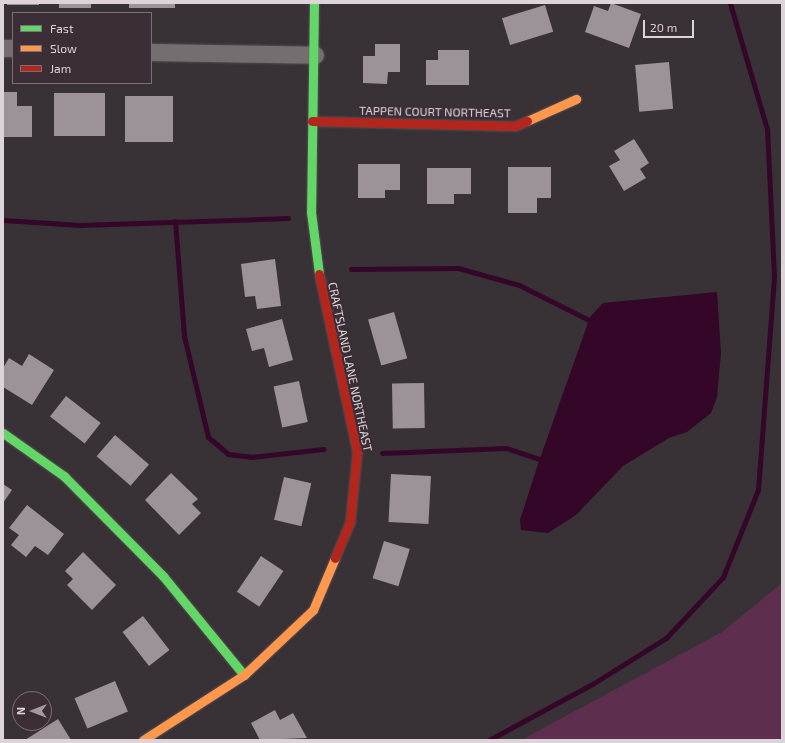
<!DOCTYPE html>
<style>
body{margin:0}
#map{position:relative;width:785px;height:743px;overflow:hidden;background:#383135;font-family:"Exo 2",sans-serif}
div>[style]{position:absolute}
.green>*{inset:0;background:#5d2e4e}
.water>*{inset:0;background:#340728}
.stream>*{height:5px;margin:-2.5px;padding:0 2.5px;transform-origin:2.5px;border-radius:2.5px;background:#340728}
.building>*{inset:0;background:#9c9399;transform-origin:0 0}
.roads{filter:drop-shadow(0 0 1px #554e52) drop-shadow(0 0 1px #554e52)}
.street>*{height:17px;margin:-8.5px;padding:0 8.5px;transform-origin:8.5px;border-radius:8.5px;background:#746e71}
.fast>*{height:9px;margin:-4.5px;padding:0 4.5px;transform-origin:4.5px;border-radius:4.5px;background:#63d668}
.slow>*{height:9px;margin:-4.5px;padding:0 4.5px;transform-origin:4.5px;border-radius:4.5px;background:#ff974d}
.jam>*{height:9px;margin:-4.5px;padding:0 4.5px;transform-origin:4.5px;border-radius:4.5px;background:#b3261e}
span{translate:-50% -50%;white-space:nowrap;text-align:center;line-height:1.15;-webkit-text-stroke:4px #3b2e36;paint-order:stroke}
.street-label{font-size:12px;color:#ddd4d9}
.frame{position:absolute;inset:0;border:4px solid #ddd4d9;pointer-events:none}
.legend{position:absolute;left:12px;top:12px;width:140px;height:72px;box-sizing:border-box;background:#3b2e36;border:1px solid #7c7077;margin:0;padding:5px 7px;list-style:none;font-size:12px;color:#ddd4d9}
.legend li{display:flex;align-items:center;gap:8px;height:20px}
.legend b{width:20px;border:1px solid #7c7077}
.north{position:absolute;left:12px;top:691px;width:40px;height:40px;box-sizing:border-box;background:#3b2e36;border:1px solid #7c7077;border-radius:50%;rotate:270deg;font-size:11px;font-weight:700;line-height:16px;text-align:center;color:#ddd4d9}
.north::after{content:'';display:block;margin:auto;width:14px;height:18px;background:#a39ba0;clip-path:polygon(50% 0,100% 100%,50% 72%,0 100%)}
.scale{position:absolute;left:643px;top:20px;width:51px;height:18px;box-sizing:border-box;border:2px solid #ddd4d9;border-top:0;padding-left:5px;font-size:12px;line-height:14px;white-space:nowrap;color:#ddd4d9;-webkit-text-stroke:3px #3b2e36;paint-order:stroke}
</style>
<div id="map">
<div class="green">
<i style="clip-path:polygon(782px 583px,782px 740px,521px 740px,722px 632px)"></i>
</div>
<div class="water">
<i style="clip-path:polygon(717px 292px,721px 353px,717px 397px,711px 413px,687px 432px,669px 438px,623px 466px,576px 515px,548px 533px,521px 530px,520px 520px,537px 467px,590px 317px,603px 303px)"></i>
</div>
<div class="stream">
<i style="left:3px;top:220px;width:77px;rotate:3.7deg"></i>
<i style="left:80px;top:225px;width:208px;rotate:-1.9deg"></i>
<i style="left:175px;top:221px;width:115px;rotate:85.5deg"></i>
<i style="left:184px;top:336px;width:104px;rotate:76.6deg"></i>
<i style="left:208px;top:437px;width:26px;rotate:40deg"></i>
<i style="left:228px;top:454px;width:23px;rotate:7deg"></i>
<i style="left:251px;top:457px;width:73px;rotate:-6.3deg"></i>
<i style="left:351px;top:269px;width:107px;rotate:-0.5deg"></i>
<i style="left:458px;top:268px;width:63px;rotate:15.6deg"></i>
<i style="left:519px;top:285px;width:85px;rotate:26.6deg"></i>
<i style="left:382px;top:453px;width:124px;rotate:-2.3deg"></i>
<i style="left:506px;top:448px;width:41px;rotate:18.4deg"></i>
<i style="left:489px;top:740px;width:119px;rotate:-28.5deg"></i>
<i style="left:594px;top:683px;width:85px;rotate:-32deg"></i>
<i style="left:666px;top:638px;width:83px;rotate:-46.9deg"></i>
<i style="left:723px;top:577px;width:94px;rotate:-68.1deg"></i>
<i style="left:758px;top:490px;width:215px;rotate:-85.7deg"></i>
<i style="left:774px;top:276px;width:147px;rotate:-92.7deg"></i>
<i style="left:767px;top:129px;width:131px;rotate:-106.4deg"></i>
</div>
<div class="building">
<i style="left:7px;top:3px;width:32px;height:2px"></i>
<i style="left:59px;top:3px;width:32px;height:5px"></i>
<i style="left:129px;top:3px;width:46px;height:5px"></i>
<i style="clip-path:polygon(611px 3px,641px 14px,629px 48px,585px 32px,594px 6px,608px 11px)"></i>
<i style="left:545px;top:5px;width:28px;height:45px;rotate:73deg"></i>
<i style="clip-path:polygon(375px 44px,400px 44px,400px 72px,388px 72px,387px 84px,363px 83px,363px 56px,375px 56px)"></i>
<i style="clip-path:polygon(438px 50px,469px 50px,469px 85px,426px 85px,426px 60px,438px 60px)"></i>
<i style="left:669px;top:62px;width:47px;height:34px;rotate:85deg"></i>
<i style="clip-path:polygon(3px 92px,17px 92px,17px 106px,32px 106px,32px 137px,3px 137px)"></i>
<i style="left:54px;top:93px;width:51px;height:43px"></i>
<i style="left:125px;top:96px;width:48px;height:46px"></i>
<i style="clip-path:polygon(634px 139px,649px 163px,640px 169px,646px 178px,624px 191px,609px 166px,620px 160px,614px 151px)"></i>
<i style="clip-path:polygon(358px 164px,400px 164px,400px 190px,385px 190px,385px 198px,358px 198px)"></i>
<i style="clip-path:polygon(508px 167px,551px 167px,551px 198px,537px 198px,537px 213px,508px 213px)"></i>
<i style="clip-path:polygon(427px 168px,471px 168px,471px 194px,454px 194px,454px 204px,427px 204px)"></i>
<i style="clip-path:polygon(275px 259px,281px 306px,257px 309px,255px 296px,245px 297px,241px 264px)"></i>
<i style="left:394px;top:312px;width:48px;height:27px;rotate:74deg"></i>
<i style="clip-path:polygon(282px 319px,293px 360px,269px 367px,264px 348px,252px 351px,246px 329px)"></i>
<i style="clip-path:polygon(29px 354px,54px 370px,32px 405px,3px 387px,3px 368px,9px 358px,22px 366px)"></i>
<i style="left:299px;top:381px;width:42px;height:26px;rotate:78deg"></i>
<i style="left:424px;top:383px;width:45px;height:32px;rotate:89deg"></i>
<i style="left:66px;top:396px;width:44px;height:26px;rotate:38deg"></i>
<i style="left:115px;top:435px;width:45px;height:28px;rotate:41deg"></i>
<i style="clip-path:polygon(171px 473px,198px 499px,192px 504px,201px 513px,179px 535px,145px 500px)"></i>
<i style="left:391px;top:474px;width:40px;height:48px;rotate:3deg"></i>
<i style="left:284px;top:477px;width:28px;height:44px;rotate:13deg"></i>
<i style="clip-path:polygon(3px 484px,12px 490px,3px 503px)"></i>
<i style="clip-path:polygon(27px 505px,64px 534px,48px 555px,35px 546px,26px 557px,11px 545px,19px 535px,9px 528px)"></i>
<i style="left:384px;top:541px;width:27px;height:39px;rotate:17deg"></i>
<i style="clip-path:polygon(83px 552px,116px 585px,92px 610px,67px 585px,73px 579px,65px 571px)"></i>
<i style="left:261px;top:556px;width:27px;height:43px;rotate:34deg"></i>
<i style="left:143px;top:616px;width:43px;height:26px;rotate:52deg"></i>
<i style="left:115px;top:681px;width:33px;height:44px;rotate:67deg"></i>
<i style="clip-path:polygon(275px 710px,280px 720px,293px 713px,307px 738px,260px 740px,251px 723px)"></i>
<i style="clip-path:polygon(58px 719px,71px 740px,25px 740px)"></i>
</div>
<div class="roads">
<div class="street">
<i style="left:3px;top:48px;width:10px"></i>
<i style="left:151px;top:52px;width:164px;rotate:1deg"></i>
</div>
<div class="fast">
<i style="left:314px;top:3px;width:209px;rotate:90.8deg"></i>
<i style="left:311px;top:212px;width:63px;rotate:82.6deg"></i>
<i style="left:3px;top:433px;width:75px;rotate:35.2deg"></i>
<i style="left:64px;top:476px;width:141px;rotate:45.3deg"></i>
<i style="left:163px;top:576px;width:128px;rotate:50.7deg"></i>
</div>
<div class="slow">
<i style="left:527px;top:121px;width:54px;rotate:-24.2deg"></i>
<i style="left:143px;top:740px;width:120px;rotate:-32.8deg"></i>
<i style="left:244px;top:675px;width:95px;rotate:-43.3deg"></i>
<i style="left:313px;top:610px;width:56px;rotate:-67.1deg"></i>
</div>
<div class="jam">
<i style="left:312px;top:121px;width:203px;rotate:1.4deg"></i>
<i style="left:515px;top:126px;width:13px;rotate:-23deg"></i>
<i style="left:319px;top:274px;width:182px;rotate:77.9deg"></i>
<i style="left:357px;top:452px;width:70px;rotate:95.7deg"></i>
<i style="left:350px;top:522px;width:39px;rotate:113deg"></i>
</div>
</div>
<div class="street-label">
<span style="left:435px;top:112px;rotate:1deg">TAPPEN COURT NORTHEAST</span>
<span style="left:350px;top:367px;rotate:78deg">CRAFTSLAND LANE NORTHEAST</span>
</div>
<div class="frame"></div>
<ul class="legend">
<li><b style="height:5px;background:#63d668"></b>Fast</li>
<li><b style="height:5px;background:#ff974d"></b>Slow</li>
<li><b style="height:5px;background:#b3261e"></b>Jam</li>
</ul>
<div class="north">N</div>
<div class="scale">20 m</div>
</div>
